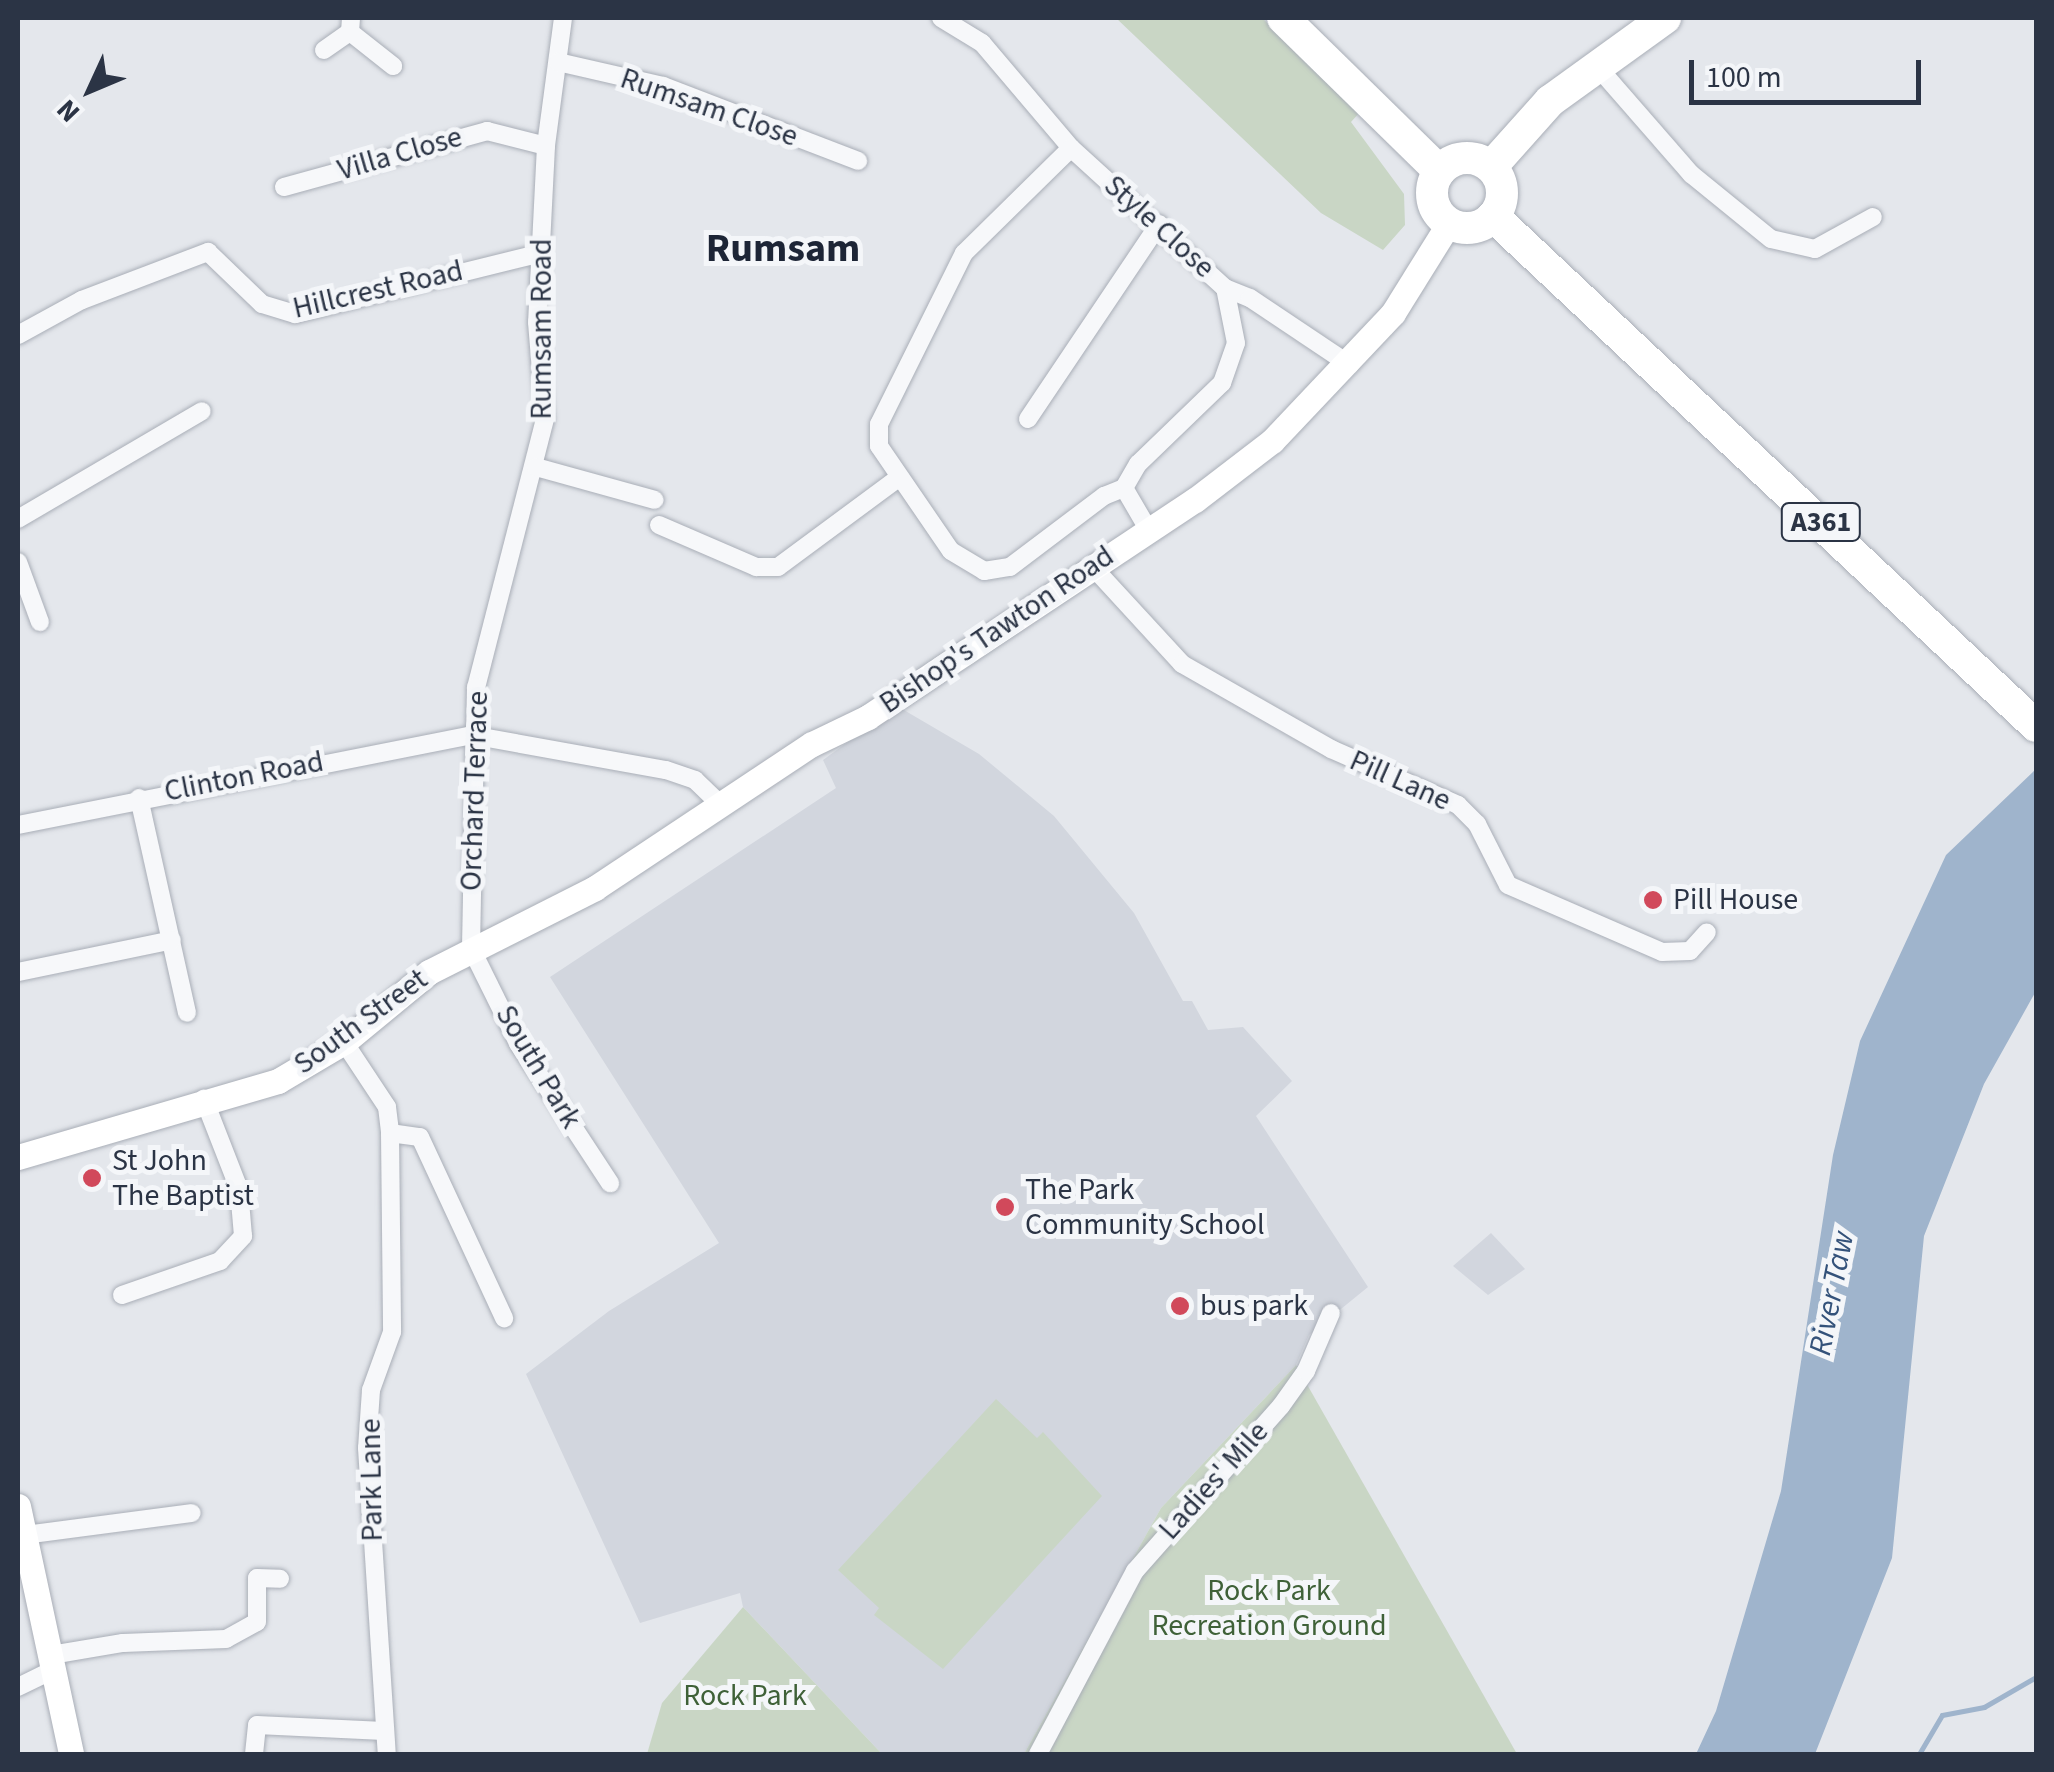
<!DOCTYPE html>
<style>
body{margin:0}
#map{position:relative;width:2054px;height:1772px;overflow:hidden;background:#e4e7ec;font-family:"Source Sans 3",sans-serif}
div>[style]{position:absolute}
.built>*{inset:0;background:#d2d6de}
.green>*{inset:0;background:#c9d6c5}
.water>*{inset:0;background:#9fb4cc}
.stream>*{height:5px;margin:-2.5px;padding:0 2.5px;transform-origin:2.5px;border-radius:2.5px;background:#9fb4cc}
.roads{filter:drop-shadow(0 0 2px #a9aeb7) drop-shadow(0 0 2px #a9aeb7)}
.street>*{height:18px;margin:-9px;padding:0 9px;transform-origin:9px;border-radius:9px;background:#f7f8fa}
.secondary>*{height:25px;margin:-12.5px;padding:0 12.5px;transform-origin:12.5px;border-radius:12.5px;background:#fff}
.highway>*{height:32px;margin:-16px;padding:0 16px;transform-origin:16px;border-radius:16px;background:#fff}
.highway>.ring{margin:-16px;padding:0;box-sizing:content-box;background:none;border:32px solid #fff;border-radius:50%}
.dots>*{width:28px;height:28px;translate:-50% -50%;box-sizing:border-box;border:5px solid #f4f6f9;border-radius:50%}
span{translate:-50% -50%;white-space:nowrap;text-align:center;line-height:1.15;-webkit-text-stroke:10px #f4f6f9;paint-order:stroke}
.shield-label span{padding:2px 8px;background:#f4f6f9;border:2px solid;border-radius:8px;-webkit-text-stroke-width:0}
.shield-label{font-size:28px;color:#2b3445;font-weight:700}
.street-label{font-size:30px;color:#2b3445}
.poi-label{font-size:30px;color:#2b3445}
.left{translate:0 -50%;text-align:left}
.park-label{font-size:30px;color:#3f6138}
.water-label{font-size:32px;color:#34527a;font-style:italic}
.district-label{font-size:40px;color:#1d2536;font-weight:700}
.frame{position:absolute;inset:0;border:20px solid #2b3445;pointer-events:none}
.north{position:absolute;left:40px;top:40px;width:100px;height:100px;-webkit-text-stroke:8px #f4f6f9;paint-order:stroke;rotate:226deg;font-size:28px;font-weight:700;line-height:40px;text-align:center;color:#2b3445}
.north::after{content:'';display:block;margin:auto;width:35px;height:45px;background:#2b3445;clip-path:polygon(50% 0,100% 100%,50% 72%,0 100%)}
.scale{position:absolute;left:1689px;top:60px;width:232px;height:45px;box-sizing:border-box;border:5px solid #2b3445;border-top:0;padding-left:12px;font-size:30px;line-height:35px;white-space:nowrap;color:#2b3445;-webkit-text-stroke:8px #f4f6f9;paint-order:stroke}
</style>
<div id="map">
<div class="built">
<i style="clip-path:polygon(897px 706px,979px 754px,1054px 816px,1134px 913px,1183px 1001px,1192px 1001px,1208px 1030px,1243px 1027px,1292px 1081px,1256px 1116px,1368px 1287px,1309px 1335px,1296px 1365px,1161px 1508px,1024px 1754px,882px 1754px,743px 1607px,740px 1593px,640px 1623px,526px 1374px,609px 1311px,719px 1243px,550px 977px,836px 788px,823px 760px)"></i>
<i style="clip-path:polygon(1491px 1233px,1525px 1269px,1488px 1295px,1453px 1266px)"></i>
</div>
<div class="green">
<i style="clip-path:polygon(1116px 18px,1262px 18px,1360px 112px,1351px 122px,1404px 194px,1405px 225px,1383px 250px,1321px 213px)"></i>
<i style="clip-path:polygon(1296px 1365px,1517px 1754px,1024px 1754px,1161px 1508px)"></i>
<i style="clip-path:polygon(996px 1399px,1037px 1438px,1043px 1432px,1102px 1496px,943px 1669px,874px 1615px,879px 1608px,838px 1570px)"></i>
<i style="clip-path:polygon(743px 1607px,882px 1754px,647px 1754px,662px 1703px)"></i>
</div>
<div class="water">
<i style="clip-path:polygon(2036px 769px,2036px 991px,1984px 1084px,1924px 1236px,1892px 1558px,1815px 1754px,1696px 1754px,1716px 1711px,1781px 1491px,1833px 1155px,1860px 1041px,1946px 855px)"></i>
</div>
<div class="stream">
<i style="left:1919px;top:1754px;width:45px;rotate:-59.5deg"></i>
<i style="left:1942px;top:1715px;width:43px;rotate:-10.8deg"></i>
<i style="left:1984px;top:1707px;width:60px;rotate:-30deg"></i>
</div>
<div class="roads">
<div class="street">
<i style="left:351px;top:18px;width:14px;rotate:94deg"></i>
<i style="left:350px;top:32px;width:55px;rotate:38.3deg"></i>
<i style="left:563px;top:18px;width:129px;rotate:97.6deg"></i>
<i style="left:546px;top:146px;width:176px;rotate:92.9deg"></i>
<i style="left:537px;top:322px;width:97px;rotate:85.3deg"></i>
<i style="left:545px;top:419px;width:277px;rotate:104.4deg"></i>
<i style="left:476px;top:687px;width:261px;rotate:91.1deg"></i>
<i style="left:471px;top:948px;width:106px;rotate:63.7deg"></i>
<i style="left:518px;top:1043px;width:168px;rotate:56.7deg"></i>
<i style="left:941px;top:18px;width:48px;rotate:31.4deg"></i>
<i style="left:982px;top:43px;width:138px;rotate:49.7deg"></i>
<i style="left:1071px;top:148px;width:208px;rotate:42.3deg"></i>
<i style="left:1225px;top:288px;width:27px;rotate:22deg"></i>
<i style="left:1250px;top:298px;width:120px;rotate:33.8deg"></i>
<i style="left:324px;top:50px;width:32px;rotate:-35deg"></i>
<i style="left:558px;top:62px;width:108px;rotate:12.9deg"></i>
<i style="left:663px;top:86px;width:209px;rotate:21deg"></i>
<i style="left:1596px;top:65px;width:145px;rotate:48.9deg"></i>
<i style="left:1691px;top:174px;width:103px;rotate:39.1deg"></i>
<i style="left:1771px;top:239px;width:45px;rotate:12.8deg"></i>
<i style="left:1815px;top:249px;width:66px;rotate:-28.9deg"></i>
<i style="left:1071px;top:148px;width:150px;rotate:135.5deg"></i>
<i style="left:964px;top:253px;width:191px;rotate:116.4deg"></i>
<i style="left:879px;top:424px;width:22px;rotate:90deg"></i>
<i style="left:879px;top:446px;width:127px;rotate:55.6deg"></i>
<i style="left:951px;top:551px;width:39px;rotate:31deg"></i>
<i style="left:984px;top:571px;width:26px;rotate:-9deg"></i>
<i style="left:1010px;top:567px;width:118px;rotate:-37.1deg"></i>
<i style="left:1104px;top:496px;width:22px;rotate:-22deg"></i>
<i style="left:284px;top:187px;width:211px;rotate:-15.4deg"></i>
<i style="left:487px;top:131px;width:61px;rotate:14.3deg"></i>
<i style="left:18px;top:335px;width:73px;rotate:-28.7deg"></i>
<i style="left:82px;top:300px;width:135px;rotate:-20.9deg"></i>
<i style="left:208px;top:252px;width:75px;rotate:43.9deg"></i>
<i style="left:262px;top:304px;width:34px;rotate:17deg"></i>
<i style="left:295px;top:314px;width:253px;rotate:-13.9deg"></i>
<i style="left:1028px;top:419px;width:235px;rotate:-56.1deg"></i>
<i style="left:536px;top:467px;width:123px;rotate:15.5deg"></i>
<i style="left:18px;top:519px;width:213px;rotate:-30.4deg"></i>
<i style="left:659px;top:525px;width:106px;rotate:23.4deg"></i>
<i style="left:756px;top:567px;width:22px"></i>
<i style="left:778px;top:567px;width:148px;rotate:-36.5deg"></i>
<i style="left:1148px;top:529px;width:48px;rotate:-120.3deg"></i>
<i style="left:1124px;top:488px;width:28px;rotate:-60deg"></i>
<i style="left:1138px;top:464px;width:117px;rotate:-44deg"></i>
<i style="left:1222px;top:383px;width:42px;rotate:-70.7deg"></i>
<i style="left:1236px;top:343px;width:56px;rotate:-101.3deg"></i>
<i style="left:18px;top:562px;width:64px;rotate:69.9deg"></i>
<i style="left:1092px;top:566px;width:133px;rotate:47.4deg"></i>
<i style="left:1182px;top:664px;width:172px;rotate:29.7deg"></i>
<i style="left:1331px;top:749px;width:139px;rotate:23.8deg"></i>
<i style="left:1458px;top:805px;width:27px;rotate:45deg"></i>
<i style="left:1477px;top:824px;width:68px;rotate:63.1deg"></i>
<i style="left:1508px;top:885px;width:168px;rotate:23.5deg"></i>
<i style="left:1662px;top:952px;width:28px;rotate:-2deg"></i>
<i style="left:1690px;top:951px;width:25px;rotate:-48deg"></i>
<i style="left:139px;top:798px;width:220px;rotate:77.4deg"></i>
<i style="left:18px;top:825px;width:462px;rotate:-11.2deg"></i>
<i style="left:471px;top:735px;width:198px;rotate:10.2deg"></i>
<i style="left:666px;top:770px;width:31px;rotate:19deg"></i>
<i style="left:695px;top:780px;width:35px;rotate:44deg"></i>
<i style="left:18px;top:972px;width:157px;rotate:-11.7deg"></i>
<i style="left:344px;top:1042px;width:78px;rotate:56.5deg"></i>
<i style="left:387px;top:1107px;width:26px;rotate:83deg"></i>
<i style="left:390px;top:1133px;width:199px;rotate:89.4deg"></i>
<i style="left:392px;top:1332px;width:62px;rotate:109.9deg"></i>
<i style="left:371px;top:1390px;width:58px;rotate:93.9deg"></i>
<i style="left:367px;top:1448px;width:307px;rotate:86.3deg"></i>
<i style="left:390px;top:1133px;width:30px;rotate:8deg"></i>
<i style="left:420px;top:1137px;width:200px;rotate:65.1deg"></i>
<i style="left:122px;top:1295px;width:104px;rotate:-19.1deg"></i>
<i style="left:220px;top:1261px;width:34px;rotate:-47deg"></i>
<i style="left:243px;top:1236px;width:47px;rotate:-94.9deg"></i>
<i style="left:239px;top:1189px;width:97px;rotate:-111.3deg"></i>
<i style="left:25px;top:1535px;width:168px;rotate:-7.5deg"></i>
<i style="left:51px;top:1655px;width:73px;rotate:-9.5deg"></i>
<i style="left:123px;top:1643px;width:103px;rotate:-2.2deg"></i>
<i style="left:226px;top:1639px;width:35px;rotate:-29deg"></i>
<i style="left:257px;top:1622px;width:44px;rotate:-90deg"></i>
<i style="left:257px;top:1578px;width:23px;rotate:2deg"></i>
<i style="left:18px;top:1687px;width:39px;rotate:-26deg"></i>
<i style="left:254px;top:1754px;width:29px;rotate:-84deg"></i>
<i style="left:257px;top:1725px;width:127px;rotate:2.7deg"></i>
<i style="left:1038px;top:1754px;width:207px;rotate:-62.1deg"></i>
<i style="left:1135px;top:1571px;width:220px;rotate:-48.5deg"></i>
<i style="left:1281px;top:1406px;width:43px;rotate:-54.5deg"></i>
<i style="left:1306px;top:1371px;width:63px;rotate:-66.7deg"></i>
</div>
<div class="secondary">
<i style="left:18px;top:1157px;width:271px;rotate:-16.3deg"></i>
<i style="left:278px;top:1081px;width:77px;rotate:-30.6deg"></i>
<i style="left:344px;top:1042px;width:110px;rotate:-39.5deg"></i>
<i style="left:429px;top:972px;width:186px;rotate:-26.8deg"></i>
<i style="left:595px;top:888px;width:260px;rotate:-33.6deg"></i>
<i style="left:812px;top:744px;width:62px;rotate:-25.7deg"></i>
<i style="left:868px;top:717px;width:392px;rotate:-33.6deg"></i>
<i style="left:1195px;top:500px;width:97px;rotate:-37.5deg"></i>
<i style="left:1272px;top:441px;width:176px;rotate:-46.6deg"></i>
<i style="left:1393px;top:313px;width:106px;rotate:-58.1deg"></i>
<i style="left:18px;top:1506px;width:254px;rotate:77.9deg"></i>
</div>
<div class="highway">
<i style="left:1283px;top:18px;width:219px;rotate:44.4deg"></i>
<i class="ring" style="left:1432px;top:158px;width:38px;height:38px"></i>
<i style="left:1491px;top:167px;width:89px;rotate:-48.2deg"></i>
<i style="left:1550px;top:101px;width:142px;rotate:-35.8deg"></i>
<i style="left:1493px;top:216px;width:745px;rotate:43.2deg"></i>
</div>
</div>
<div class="dots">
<i style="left:1653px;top:900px;background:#d1495b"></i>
<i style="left:92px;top:1178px;background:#d1495b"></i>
<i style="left:1005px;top:1207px;background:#d1495b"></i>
<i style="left:1180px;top:1306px;background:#d1495b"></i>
</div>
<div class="shield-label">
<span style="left:1821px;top:522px">A361</span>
</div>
<div class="street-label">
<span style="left:709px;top:108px;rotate:19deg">Rumsam Close</span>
<span style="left:400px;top:154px;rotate:-16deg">Villa Close</span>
<span style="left:1159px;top:227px;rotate:42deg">Style Close</span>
<span style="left:378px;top:290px;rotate:-13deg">Hillcrest Road</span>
<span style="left:542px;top:329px;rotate:-90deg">Rumsam Road</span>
<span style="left:997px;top:630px;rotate:-34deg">Bishop's Tawton Road</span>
<span style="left:244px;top:777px;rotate:-11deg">Clinton Road</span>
<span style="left:1400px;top:781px;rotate:24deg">Pill Lane</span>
<span style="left:475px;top:791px;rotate:-88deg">Orchard Terrace</span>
<span style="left:361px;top:1022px;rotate:-36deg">South Street</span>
<span style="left:538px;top:1067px;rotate:59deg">South Park</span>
<span style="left:372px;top:1480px;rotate:-91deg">Park Lane</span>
<span style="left:1214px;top:1481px;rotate:-48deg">Ladies' Mile</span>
</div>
<div class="poi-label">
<span class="left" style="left:1673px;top:900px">Pill House</span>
<span class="left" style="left:112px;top:1178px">St John<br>The Baptist</span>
<span class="left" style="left:1025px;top:1207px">The Park<br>Community School</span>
<span class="left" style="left:1200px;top:1306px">bus park</span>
</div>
<div class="park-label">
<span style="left:1269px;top:1608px">Rock Park<br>Recreation Ground</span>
<span style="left:745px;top:1696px">Rock Park</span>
</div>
<div class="water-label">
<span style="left:1832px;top:1293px;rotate:-79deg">River Taw</span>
</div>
<div class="district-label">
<span style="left:783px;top:249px">Rumsam</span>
</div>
<div class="frame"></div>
<div class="north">N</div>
<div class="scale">100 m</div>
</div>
